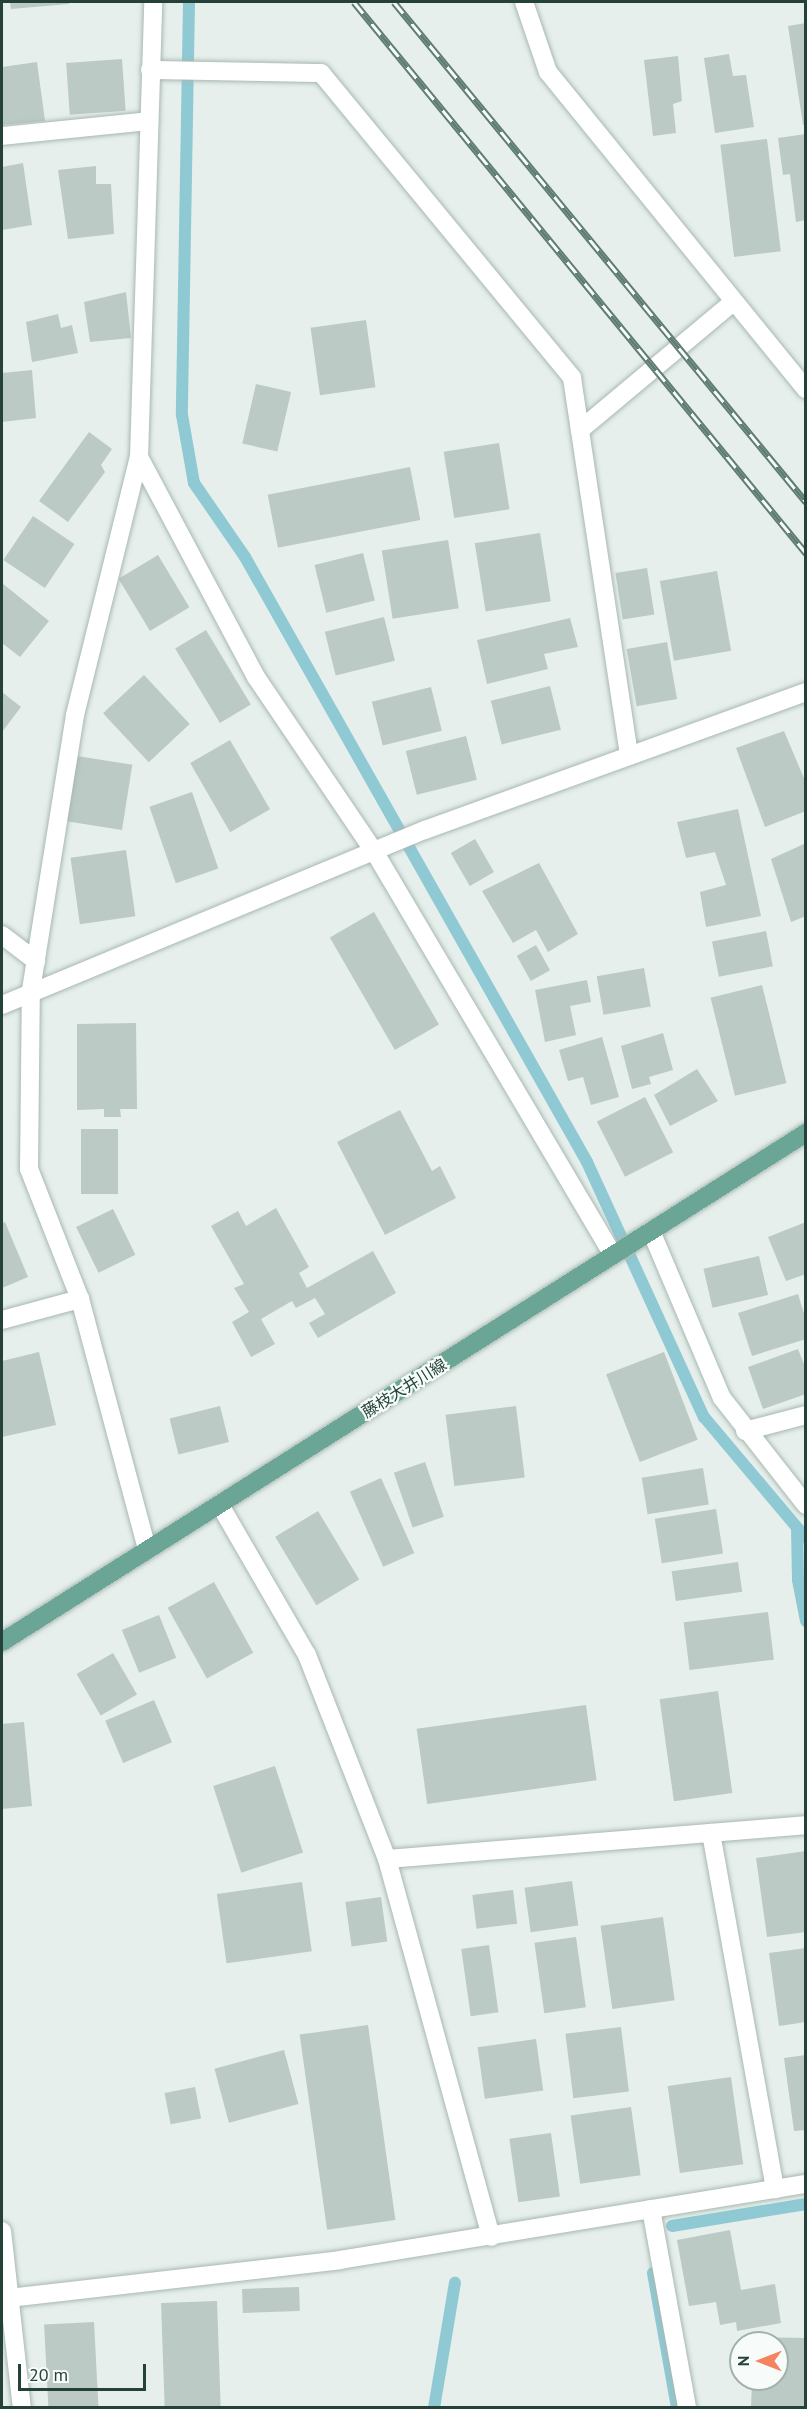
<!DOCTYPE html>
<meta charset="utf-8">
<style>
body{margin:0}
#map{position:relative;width:807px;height:2409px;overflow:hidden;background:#e6efeb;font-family:"PT Sans","Noto Sans JP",sans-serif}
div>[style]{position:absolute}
.stream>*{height:12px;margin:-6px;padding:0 6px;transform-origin:6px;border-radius:6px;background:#8ec9d4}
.building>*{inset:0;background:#bbcac4;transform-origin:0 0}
.roads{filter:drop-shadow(0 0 2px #a8b8b2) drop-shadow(0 0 2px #a8b8b2)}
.lane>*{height:18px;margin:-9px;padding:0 9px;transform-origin:9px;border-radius:9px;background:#fff}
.street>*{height:18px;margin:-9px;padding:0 9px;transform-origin:9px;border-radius:9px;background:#fff}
.primary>*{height:18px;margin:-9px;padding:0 9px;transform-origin:9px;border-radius:9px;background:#6aa596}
.rail>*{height:7px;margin-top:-3.5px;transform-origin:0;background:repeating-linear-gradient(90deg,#f7fbf9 0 14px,#5f7d75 0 28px);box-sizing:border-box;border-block:2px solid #5f7d75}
span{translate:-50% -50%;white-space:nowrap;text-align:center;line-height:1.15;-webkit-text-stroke:4.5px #f7fbf9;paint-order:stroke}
.street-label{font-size:16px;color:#24423a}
.frame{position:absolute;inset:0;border:3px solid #24423a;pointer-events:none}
.north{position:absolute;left:729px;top:2331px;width:60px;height:60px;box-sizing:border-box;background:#f7fbf9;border:2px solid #a3b1ad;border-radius:50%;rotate:270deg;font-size:16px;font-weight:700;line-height:24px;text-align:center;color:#24423a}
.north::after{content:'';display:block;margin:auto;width:21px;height:27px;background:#f4845f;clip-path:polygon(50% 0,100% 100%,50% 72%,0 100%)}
.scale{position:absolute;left:18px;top:2364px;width:128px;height:27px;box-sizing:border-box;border:3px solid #24423a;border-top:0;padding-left:8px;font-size:18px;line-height:21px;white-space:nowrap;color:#24423a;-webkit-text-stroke:4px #f7fbf9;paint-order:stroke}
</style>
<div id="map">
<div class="stream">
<i style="left:189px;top:2px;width:413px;rotate:91deg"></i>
<i style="left:182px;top:415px;width:69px;rotate:80deg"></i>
<i style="left:194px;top:483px;width:90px;rotate:55.4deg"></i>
<i style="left:245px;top:557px;width:695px;rotate:60.52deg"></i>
<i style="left:587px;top:1162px;width:281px;rotate:65.4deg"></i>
<i style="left:704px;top:1417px;width:158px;rotate:49.9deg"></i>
<i style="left:797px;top:1528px;width:52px;rotate:88.9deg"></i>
<i style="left:798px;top:1580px;width:42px;rotate:79deg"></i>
<i style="left:672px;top:2226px;width:136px;rotate:-9.3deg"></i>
<i style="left:653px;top:2273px;width:137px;rotate:79.9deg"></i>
<i style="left:434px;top:2408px;width:127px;rotate:-80.5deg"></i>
</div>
<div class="building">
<i style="clip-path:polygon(10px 2px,69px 2px,69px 4px,11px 9px)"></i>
<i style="clip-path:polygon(806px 23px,806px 124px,803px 125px,788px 26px)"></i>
<i style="clip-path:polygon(729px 54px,733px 76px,746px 75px,754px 127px,715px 133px,704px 58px)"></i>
<i style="clip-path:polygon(678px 56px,682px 101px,673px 104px,676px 133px,653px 136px,644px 60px)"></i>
<i style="left:122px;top:59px;width:52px;height:56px;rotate:86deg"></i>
<i style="clip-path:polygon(37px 62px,45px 121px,2px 125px,2px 67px)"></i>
<i style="clip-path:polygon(806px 134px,806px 220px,796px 222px,790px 174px,783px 175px,778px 138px)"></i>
<i style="left:767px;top:139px;width:113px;height:47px;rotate:83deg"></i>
<i style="clip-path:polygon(23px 163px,32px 225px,2px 230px,2px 167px)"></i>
<i style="clip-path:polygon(96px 166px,96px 184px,111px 184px,114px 234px,68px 239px,58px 170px)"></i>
<i style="clip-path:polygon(126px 292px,131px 338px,90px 342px,84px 302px)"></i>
<i style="clip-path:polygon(58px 314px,61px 328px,72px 325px,78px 353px,32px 362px,26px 322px)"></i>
<i style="left:366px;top:320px;width:68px;height:56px;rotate:82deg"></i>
<i style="clip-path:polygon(32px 370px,36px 418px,2px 422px,2px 373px)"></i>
<i style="left:256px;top:384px;width:36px;height:61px;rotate:13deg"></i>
<i style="clip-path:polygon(89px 432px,112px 449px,101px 465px,105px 472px,68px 522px,39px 501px)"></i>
<i style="left:499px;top:443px;width:67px;height:56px;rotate:81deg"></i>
<i style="left:410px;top:467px;width:54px;height:145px;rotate:79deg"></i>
<i style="left:33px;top:516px;width:50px;height:53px;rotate:34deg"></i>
<i style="left:540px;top:533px;width:69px;height:66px;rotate:81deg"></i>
<i style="left:448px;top:540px;width:69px;height:67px;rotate:81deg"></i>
<i style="left:363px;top:553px;width:49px;height:50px;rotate:76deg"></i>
<i style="left:158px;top:555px;width:61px;height:46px;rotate:59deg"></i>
<i style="left:647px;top:568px;width:47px;height:32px;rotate:81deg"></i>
<i style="left:717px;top:571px;width:81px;height:58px;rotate:80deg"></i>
<i style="clip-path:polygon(2px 583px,49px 621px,20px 657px,2px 643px)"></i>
<i style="left:384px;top:617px;width:45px;height:61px;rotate:76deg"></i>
<i style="clip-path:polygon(570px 618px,578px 647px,544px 654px,548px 669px,487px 684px,477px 640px)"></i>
<i style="left:206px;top:630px;width:87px;height:36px;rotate:59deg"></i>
<i style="left:667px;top:642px;width:58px;height:41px;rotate:80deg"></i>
<i style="left:144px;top:675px;width:67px;height:56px;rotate:47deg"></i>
<i style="left:550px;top:686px;width:45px;height:61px;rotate:76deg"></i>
<i style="left:431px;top:687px;width:45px;height:61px;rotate:76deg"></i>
<i style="clip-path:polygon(2px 692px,21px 707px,2px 732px)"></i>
<i style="clip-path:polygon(784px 731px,806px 783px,806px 811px,765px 827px,736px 748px)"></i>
<i style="left:466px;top:736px;width:45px;height:62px;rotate:76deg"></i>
<i style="left:230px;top:740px;width:80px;height:46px;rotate:60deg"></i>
<i style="left:77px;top:756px;width:56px;height:66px;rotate:9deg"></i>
<i style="left:192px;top:792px;width:81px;height:45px;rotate:71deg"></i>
<i style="clip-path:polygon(738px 809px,761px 916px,706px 927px,700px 892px,726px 885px,715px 852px,686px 858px,677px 822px)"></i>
<i style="left:475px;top:839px;width:38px;height:28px;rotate:60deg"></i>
<i style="clip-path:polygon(806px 843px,806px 916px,791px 922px,771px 859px)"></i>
<i style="left:126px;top:850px;width:67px;height:56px;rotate:82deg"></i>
<i style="clip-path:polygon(539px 863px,578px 934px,548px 952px,536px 930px,513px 943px,482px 891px)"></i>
<i style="left:374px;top:912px;width:130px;height:51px;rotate:60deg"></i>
<i style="left:766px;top:931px;width:36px;height:55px;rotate:79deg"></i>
<i style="left:536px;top:945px;width:29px;height:22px;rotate:61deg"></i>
<i style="left:644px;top:968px;width:39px;height:48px;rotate:80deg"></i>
<i style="clip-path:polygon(587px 980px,591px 1002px,570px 1006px,576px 1035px,545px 1042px,535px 990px)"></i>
<i style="left:762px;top:985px;width:101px;height:53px;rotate:76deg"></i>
<i style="clip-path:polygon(136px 1023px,137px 1109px,120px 1109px,121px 1117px,104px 1117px,104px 1109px,77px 1110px,77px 1024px)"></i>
<i style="clip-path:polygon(663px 1033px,673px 1070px,649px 1077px,651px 1084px,632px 1089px,621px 1046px)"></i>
<i style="clip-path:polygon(602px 1037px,619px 1097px,591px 1105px,583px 1077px,568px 1081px,559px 1050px)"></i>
<i style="clip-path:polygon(697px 1069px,718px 1101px,670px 1126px,654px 1095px)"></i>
<i style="left:645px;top:1097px;width:62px;height:54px;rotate:63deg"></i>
<i style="clip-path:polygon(400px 1110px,432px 1171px,440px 1166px,456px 1198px,385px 1235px,337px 1142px)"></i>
<i style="left:81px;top:1129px;width:37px;height:65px"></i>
<i style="clip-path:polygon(276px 1208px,309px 1267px,299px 1273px,307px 1288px,373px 1251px,396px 1293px,318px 1338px,309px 1323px,325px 1314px,315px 1298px,296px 1308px,292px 1301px,261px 1319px,275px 1344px,251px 1357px,232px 1322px,249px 1312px,234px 1288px,244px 1284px,211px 1226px,238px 1211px,246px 1226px)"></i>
<i style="left:113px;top:1209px;width:51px;height:41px;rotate:64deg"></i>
<i style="clip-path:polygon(5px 1222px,28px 1277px,2px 1288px,2px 1223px)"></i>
<i style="clip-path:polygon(806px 1222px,806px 1274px,786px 1281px,768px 1237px)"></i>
<i style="left:759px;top:1256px;width:40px;height:57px;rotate:77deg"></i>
<i style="clip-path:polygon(798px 1294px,806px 1320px,806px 1339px,752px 1356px,738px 1313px)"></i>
<i style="clip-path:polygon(798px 1349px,806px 1369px,806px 1394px,763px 1409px,748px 1367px)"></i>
<i style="clip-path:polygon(39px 1352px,56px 1425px,2px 1437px,2px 1361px)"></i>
<i style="left:664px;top:1352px;width:94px;height:62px;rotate:69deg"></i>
<i style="left:220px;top:1406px;width:37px;height:52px;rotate:76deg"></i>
<i style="left:516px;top:1406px;width:72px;height:71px;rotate:83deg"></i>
<i style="left:425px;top:1462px;width:58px;height:33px;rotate:71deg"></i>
<i style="left:703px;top:1468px;width:37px;height:62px;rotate:81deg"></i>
<i style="left:381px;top:1478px;width:82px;height:34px;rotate:66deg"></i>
<i style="left:716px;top:1509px;width:45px;height:62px;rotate:81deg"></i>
<i style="left:318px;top:1511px;width:80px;height:50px;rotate:59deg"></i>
<i style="left:738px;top:1562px;width:30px;height:67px;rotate:82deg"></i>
<i style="left:214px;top:1582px;width:81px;height:53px;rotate:61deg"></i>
<i style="left:768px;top:1612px;width:48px;height:85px;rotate:83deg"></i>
<i style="left:159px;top:1615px;width:46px;height:40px;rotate:68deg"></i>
<i style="left:113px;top:1653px;width:48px;height:42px;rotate:60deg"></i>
<i style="left:718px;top:1691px;width:103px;height:59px;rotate:82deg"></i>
<i style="left:154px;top:1700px;width:46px;height:53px;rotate:67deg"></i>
<i style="left:586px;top:1705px;width:76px;height:171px;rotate:82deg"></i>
<i style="clip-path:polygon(24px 1722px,32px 1806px,2px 1809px,2px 1724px)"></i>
<i style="left:275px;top:1766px;width:91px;height:65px;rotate:72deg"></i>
<i style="clip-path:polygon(806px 1851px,806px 1932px,767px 1937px,756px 1858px)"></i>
<i style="left:572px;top:1881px;width:45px;height:48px;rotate:82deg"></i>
<i style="left:302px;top:1882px;width:70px;height:86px;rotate:82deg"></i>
<i style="left:513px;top:1890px;width:34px;height:41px;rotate:83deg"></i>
<i style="left:381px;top:1897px;width:45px;height:36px;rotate:82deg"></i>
<i style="left:663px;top:1917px;width:84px;height:63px;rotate:82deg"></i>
<i style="left:576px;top:1937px;width:71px;height:42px;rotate:82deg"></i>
<i style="left:489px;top:1945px;width:68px;height:28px;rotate:82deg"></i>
<i style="clip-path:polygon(806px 1948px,806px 2022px,779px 2026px,769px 1953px)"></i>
<i style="left:368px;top:2025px;width:197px;height:69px;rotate:82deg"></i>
<i style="left:621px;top:2027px;width:65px;height:56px;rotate:83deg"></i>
<i style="left:536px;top:2039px;width:52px;height:59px;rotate:82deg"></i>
<i style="left:284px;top:2050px;width:56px;height:72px;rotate:75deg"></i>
<i style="clip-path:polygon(806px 2055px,806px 2130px,794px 2131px,784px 2058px)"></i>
<i style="left:731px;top:2077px;width:88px;height:64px;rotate:82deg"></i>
<i style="left:195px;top:2087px;width:32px;height:31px;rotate:79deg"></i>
<i style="left:631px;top:2107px;width:69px;height:61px;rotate:82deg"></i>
<i style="left:551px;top:2133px;width:64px;height:42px;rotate:82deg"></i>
<i style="clip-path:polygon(730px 2230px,741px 2290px,775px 2284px,781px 2323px,737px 2331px,736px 2322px,720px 2325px,716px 2302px,689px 2306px,677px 2240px)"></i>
<i style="left:299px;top:2287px;width:24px;height:57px;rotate:88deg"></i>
<i style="left:217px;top:2301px;width:107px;height:56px;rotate:88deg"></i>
<i style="left:94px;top:2322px;width:86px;height:50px;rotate:87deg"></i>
<i style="clip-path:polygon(753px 2337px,806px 2338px,806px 2408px,751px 2408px,752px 2379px,777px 2379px,777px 2343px,753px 2343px)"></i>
</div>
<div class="roads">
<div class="lane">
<i style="left:524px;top:2px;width:74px;rotate:71.1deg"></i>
<i style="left:548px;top:72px;width:409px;rotate:50.9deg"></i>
<i style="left:150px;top:70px;width:171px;rotate:1deg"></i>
<i style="left:321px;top:73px;width:395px;rotate:50.5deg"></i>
<i style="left:572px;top:378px;width:382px;rotate:81.4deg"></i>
<i style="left:2px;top:136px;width:148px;rotate:-5.8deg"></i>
<i style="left:580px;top:430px;width:199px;rotate:-39.9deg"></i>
<i style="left:2px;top:935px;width:43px;rotate:37.4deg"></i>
</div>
<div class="street">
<i style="left:139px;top:457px;width:249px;rotate:62deg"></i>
<i style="left:256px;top:677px;width:210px;rotate:55.9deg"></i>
<i style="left:374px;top:851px;width:469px;rotate:59.4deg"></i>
<i style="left:2px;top:1005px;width:458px;rotate:-22.5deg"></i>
<i style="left:425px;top:830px;width:405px;rotate:-19.9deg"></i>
<i style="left:651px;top:1231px;width:181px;rotate:67deg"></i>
<i style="left:722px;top:1398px;width:136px;rotate:51.9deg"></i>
<i style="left:2px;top:1320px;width:81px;rotate:-15.1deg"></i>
<i style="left:745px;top:1431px;width:63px;rotate:-14.7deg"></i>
<i style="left:220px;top:1505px;width:173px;rotate:59.9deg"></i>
<i style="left:307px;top:1655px;width:219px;rotate:68.6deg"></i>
<i style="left:387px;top:1859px;width:392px;rotate:74.6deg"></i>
<i style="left:147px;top:1549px;width:259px;rotate:-105deg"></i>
<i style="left:80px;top:1299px;width:140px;rotate:-111.4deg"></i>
<i style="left:29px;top:1169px;width:179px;rotate:-89.4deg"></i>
<i style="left:31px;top:990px;width:278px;rotate:-80.9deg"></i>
<i style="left:75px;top:715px;width:266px;rotate:-76.1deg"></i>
<i style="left:139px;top:457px;width:455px;rotate:-88.2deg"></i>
<i style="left:711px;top:1833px;width:362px;rotate:79.8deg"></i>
<i style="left:387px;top:1859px;width:420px;rotate:-4.6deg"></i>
<i style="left:651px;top:2209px;width:202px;rotate:79.7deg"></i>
<i style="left:2px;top:2231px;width:178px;rotate:83.6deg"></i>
<i style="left:9px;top:2298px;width:333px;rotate:-6.5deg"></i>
<i style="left:340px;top:2260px;width:472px;rotate:-9.3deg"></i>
</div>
<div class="primary">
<i style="left:2px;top:1642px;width:952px;rotate:-32.34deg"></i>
</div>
</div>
<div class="rail">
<i style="left:354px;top:2px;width:713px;rotate:50.64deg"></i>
<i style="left:394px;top:2px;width:648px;rotate:50.51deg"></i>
</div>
<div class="street-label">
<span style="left:404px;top:1388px;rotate:-32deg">藤枝大井川線</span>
</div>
<div class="frame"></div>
<div class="north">N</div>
<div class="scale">20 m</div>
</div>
